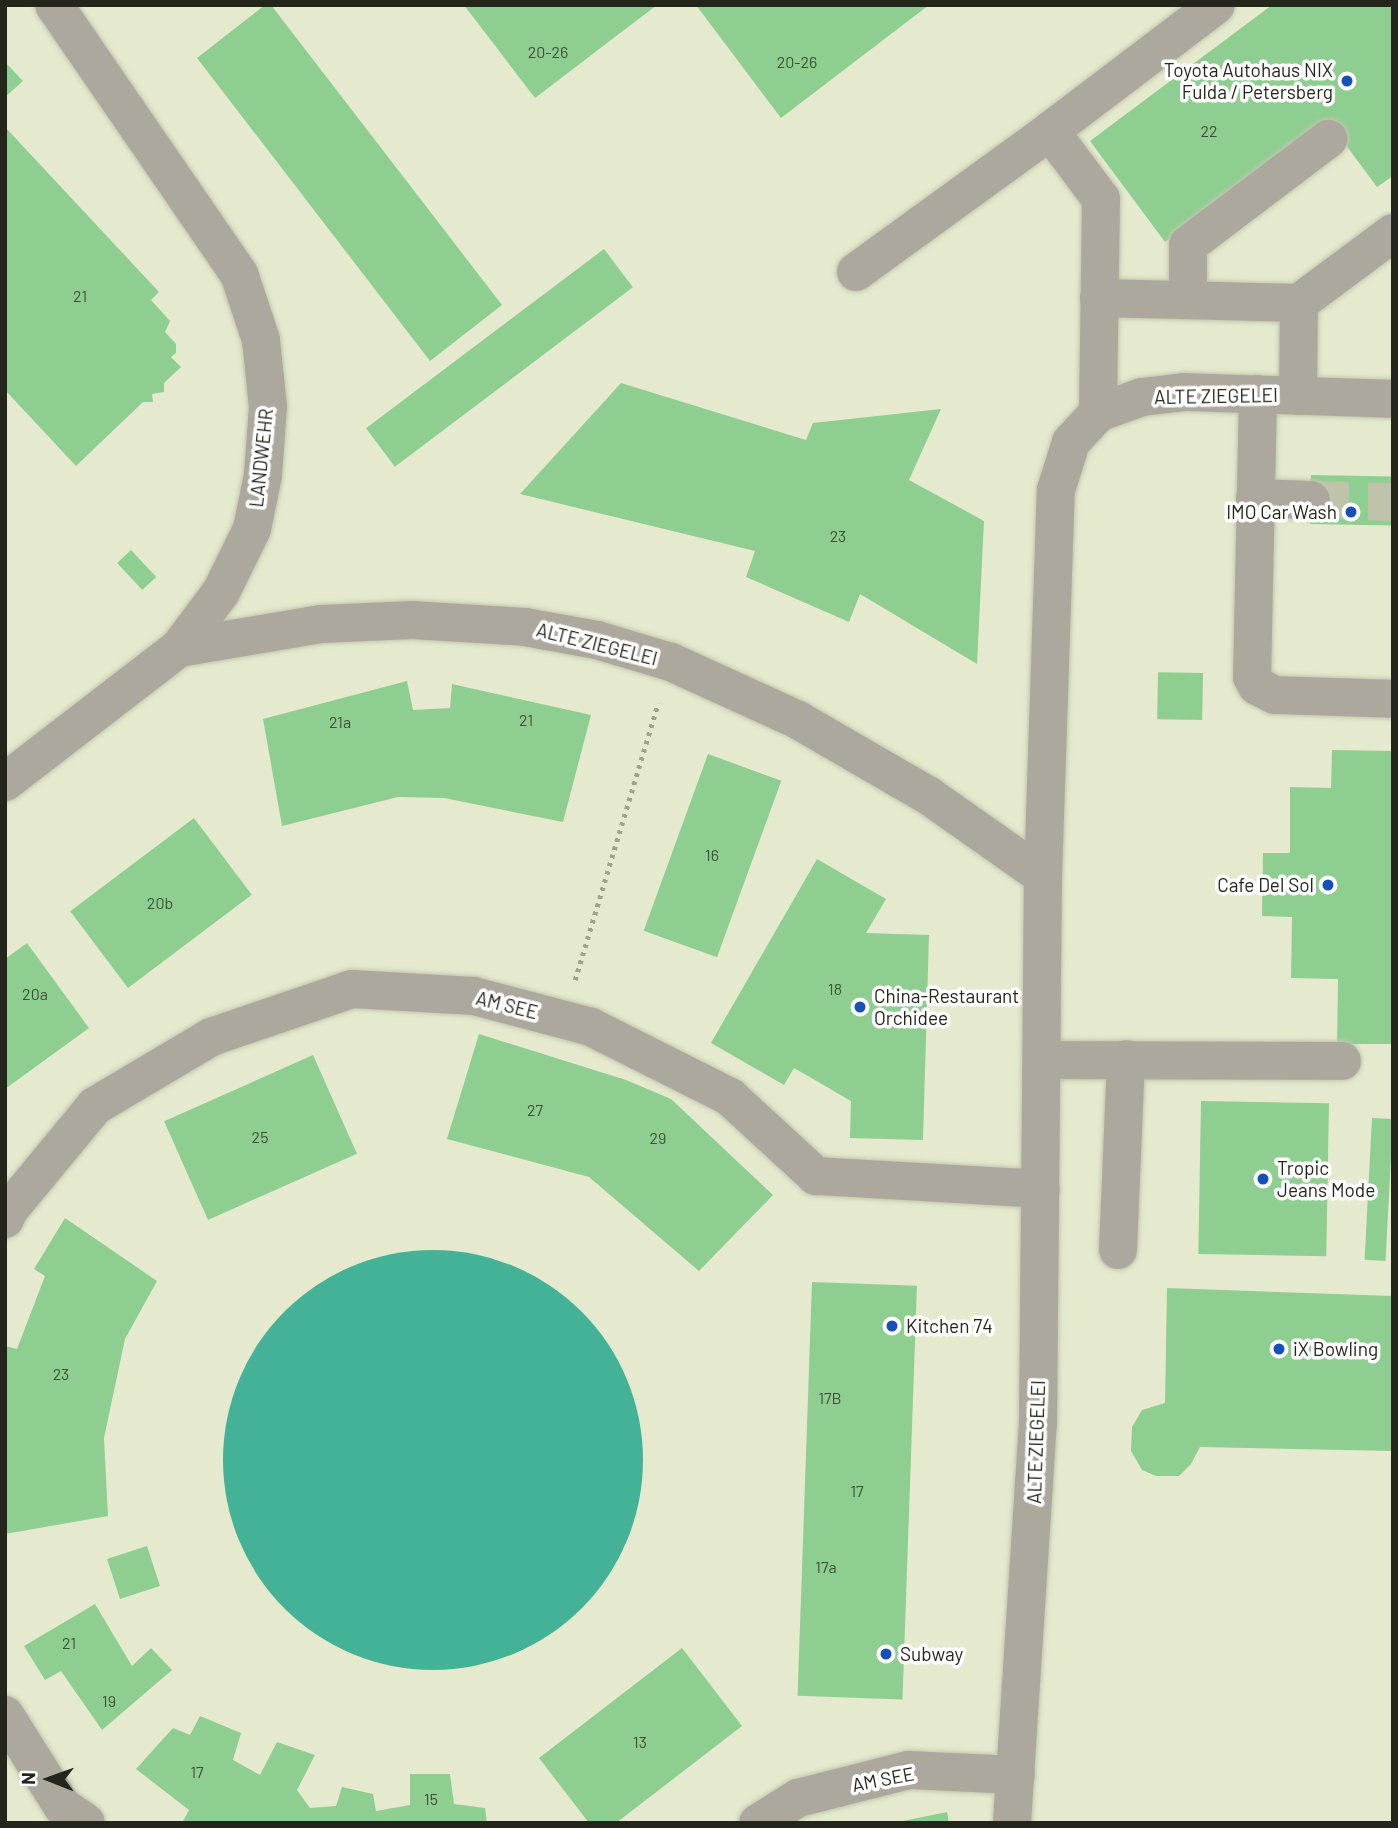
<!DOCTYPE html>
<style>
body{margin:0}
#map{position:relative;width:1398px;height:1828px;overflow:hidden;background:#e5eace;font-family:Barlow,sans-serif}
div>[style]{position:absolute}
.water>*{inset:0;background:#44b297}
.round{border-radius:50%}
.building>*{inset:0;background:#8ece90;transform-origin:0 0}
.minor-tunnel>*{height:38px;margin-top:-19px;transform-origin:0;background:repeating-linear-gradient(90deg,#bec3aa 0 38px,transparent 0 57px)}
.path>*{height:4.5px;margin-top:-2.25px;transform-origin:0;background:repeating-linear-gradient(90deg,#9fa38d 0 3.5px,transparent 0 8.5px)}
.roads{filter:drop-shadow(0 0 2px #c2c7ae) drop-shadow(0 0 2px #c2c7ae)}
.minor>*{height:38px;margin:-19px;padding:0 19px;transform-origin:19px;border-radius:19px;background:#ada89d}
.dots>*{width:19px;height:19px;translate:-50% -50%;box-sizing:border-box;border:4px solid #fff;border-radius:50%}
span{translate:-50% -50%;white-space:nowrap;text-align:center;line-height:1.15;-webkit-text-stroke:7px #fff;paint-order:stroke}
.number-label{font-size:16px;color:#3e5039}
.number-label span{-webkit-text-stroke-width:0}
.poi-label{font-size:19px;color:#24261c}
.right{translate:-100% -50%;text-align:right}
.left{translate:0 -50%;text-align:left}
.street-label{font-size:19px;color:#24261c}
.frame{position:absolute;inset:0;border:7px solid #24261c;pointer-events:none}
.north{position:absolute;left:14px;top:1744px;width:70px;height:70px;-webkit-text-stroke:5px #fff;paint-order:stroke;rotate:271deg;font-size:19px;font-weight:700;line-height:28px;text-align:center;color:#24261c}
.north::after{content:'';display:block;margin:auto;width:24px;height:32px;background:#24261c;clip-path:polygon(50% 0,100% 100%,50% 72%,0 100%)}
</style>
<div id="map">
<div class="water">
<i class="round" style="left:223px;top:1250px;width:420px;height:420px"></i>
</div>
<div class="building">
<i style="clip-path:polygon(265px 5px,271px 5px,502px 305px,430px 361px,197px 58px)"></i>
<i style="clip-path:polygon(464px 5px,657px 5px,535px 98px)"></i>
<i style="clip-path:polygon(696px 5px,929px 5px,781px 118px)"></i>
<i style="clip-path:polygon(1272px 5px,1393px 5px,1393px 176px,1377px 187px,1328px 121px,1165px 242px,1090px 141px)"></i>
<i style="clip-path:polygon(5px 62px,23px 81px,5px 97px)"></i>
<i style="clip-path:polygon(5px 127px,159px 292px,151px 300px,170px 321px,165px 332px,176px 344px,176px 353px,171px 357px,181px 367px,164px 383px,164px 392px,152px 394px,153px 402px,143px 402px,76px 466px,5px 390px)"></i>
<i style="left:604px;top:249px;width:48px;height:298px;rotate:53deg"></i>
<i style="clip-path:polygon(621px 383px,806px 440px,813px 423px,941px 409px,909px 480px,984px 521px,977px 664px,860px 594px,849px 622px,746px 577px,755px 551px,520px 494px)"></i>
<i style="left:1311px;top:475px;width:82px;height:49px;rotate:1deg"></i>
<i style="left:131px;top:550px;width:37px;height:19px;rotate:47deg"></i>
<i style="left:1203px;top:673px;width:47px;height:45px;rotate:91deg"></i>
<i style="clip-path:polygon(407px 681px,413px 710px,450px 708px,452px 684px,591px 715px,563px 822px,444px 798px,398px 797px,282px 826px,263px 719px)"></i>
<i style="clip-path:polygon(1332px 750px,1393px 751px,1393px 1044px,1337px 1044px,1338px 979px,1291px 978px,1292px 917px,1262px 916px,1263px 853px,1290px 853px,1290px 787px,1331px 788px)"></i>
<i style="left:708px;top:754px;width:78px;height:188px;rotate:20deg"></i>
<i style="left:194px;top:818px;width:96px;height:155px;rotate:53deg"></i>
<i style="clip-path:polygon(817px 859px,886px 899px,866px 933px,929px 935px,923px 1140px,850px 1138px,851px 1101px,794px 1068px,784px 1085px,711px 1043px)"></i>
<i style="clip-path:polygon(27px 943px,89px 1028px,5px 1089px,5px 959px)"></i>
<i style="clip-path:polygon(479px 1034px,626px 1080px,671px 1099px,773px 1195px,699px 1271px,589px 1177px,447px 1139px)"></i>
<i style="left:313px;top:1055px;width:108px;height:163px;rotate:66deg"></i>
<i style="left:1201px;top:1101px;width:128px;height:153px;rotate:1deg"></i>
<i style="left:1372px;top:1118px;width:21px;height:142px;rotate:3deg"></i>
<i style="clip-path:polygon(65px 1218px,157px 1281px,125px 1339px,104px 1438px,108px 1516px,5px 1534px,5px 1346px,17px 1349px,45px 1276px,34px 1269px)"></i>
<i style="left:812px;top:1282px;width:105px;height:414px;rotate:2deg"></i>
<i style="clip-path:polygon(1167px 1288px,1393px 1296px,1393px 1451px,1200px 1447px,1191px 1464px,1179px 1476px,1156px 1476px,1142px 1470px,1131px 1451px,1132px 1427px,1142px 1410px,1165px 1403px)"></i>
<i style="left:147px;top:1546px;width:42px;height:42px;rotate:72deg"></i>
<i style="clip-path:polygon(95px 1604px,132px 1666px,151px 1648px,172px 1670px,102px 1730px,61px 1671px,45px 1680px,24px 1646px)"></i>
<i style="clip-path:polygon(682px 1648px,742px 1726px,616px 1823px,589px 1823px,539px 1758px)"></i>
<i style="clip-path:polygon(200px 1716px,241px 1733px,233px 1760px,260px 1775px,277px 1742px,315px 1755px,297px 1790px,310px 1808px,336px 1806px,342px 1787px,373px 1794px,376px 1811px,410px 1805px,410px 1774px,450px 1774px,454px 1804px,485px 1808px,487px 1823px,182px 1823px,189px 1810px,136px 1769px,173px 1728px,190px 1735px)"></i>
<i style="clip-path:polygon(947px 1812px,949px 1823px,898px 1823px,898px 1822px)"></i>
</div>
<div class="minor-tunnel">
<i style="left:1311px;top:500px;width:82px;rotate:1.4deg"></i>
</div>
<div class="path">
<i style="left:575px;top:980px;width:289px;rotate:-73.3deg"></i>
</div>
<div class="roads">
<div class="minor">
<i style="left:856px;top:272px;width:240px;rotate:-36deg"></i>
<i style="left:1099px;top:298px;width:200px;rotate:1.4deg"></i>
<i style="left:1188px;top:300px;width:55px;rotate:-90deg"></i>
<i style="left:1188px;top:245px;width:176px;rotate:-37.1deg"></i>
<i style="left:1258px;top:394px;width:283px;rotate:91.2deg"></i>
<i style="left:1252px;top:677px;width:10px;rotate:61deg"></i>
<i style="left:1257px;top:686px;width:20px;rotate:27deg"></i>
<i style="left:1275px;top:695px;width:118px;rotate:1.9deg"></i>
<i style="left:1298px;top:396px;width:93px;rotate:-89.4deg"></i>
<i style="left:1299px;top:303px;width:117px;rotate:-36.7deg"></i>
<i style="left:1098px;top:413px;width:214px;rotate:-89.2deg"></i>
<i style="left:1101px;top:199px;width:85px;rotate:-126.9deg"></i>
<i style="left:1050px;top:131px;width:208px;rotate:-37.2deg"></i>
<i style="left:1255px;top:498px;width:56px;rotate:2deg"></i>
<i style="left:179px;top:648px;width:144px;rotate:-9.6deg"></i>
<i style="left:321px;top:624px;width:91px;rotate:-2.5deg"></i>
<i style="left:412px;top:620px;width:113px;rotate:3.5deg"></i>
<i style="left:525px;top:627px;width:73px;rotate:10.2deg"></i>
<i style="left:597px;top:640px;width:77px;rotate:16.6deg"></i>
<i style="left:671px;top:662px;width:140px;rotate:24.5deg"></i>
<i style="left:798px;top:720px;width:151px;rotate:30.1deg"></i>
<i style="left:929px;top:796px;width:139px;rotate:35.1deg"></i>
<i style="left:5px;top:782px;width:220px;rotate:-37.6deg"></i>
<i style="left:179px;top:648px;width:70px;rotate:-53.1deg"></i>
<i style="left:221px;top:592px;width:70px;rotate:-63.8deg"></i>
<i style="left:252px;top:529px;width:55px;rotate:-78.5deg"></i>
<i style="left:263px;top:475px;width:68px;rotate:-85.8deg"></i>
<i style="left:268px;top:407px;width:67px;rotate:-96deg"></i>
<i style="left:261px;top:340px;width:70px;rotate:-108.4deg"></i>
<i style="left:239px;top:274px;width:326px;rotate:-124.5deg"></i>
<i style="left:1043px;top:1060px;width:299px;rotate:0.2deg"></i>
<i style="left:5px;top:1219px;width:10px;rotate:-66deg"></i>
<i style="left:9px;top:1210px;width:135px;rotate:-50.4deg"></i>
<i style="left:95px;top:1106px;width:135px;rotate:-30.7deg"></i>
<i style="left:211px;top:1037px;width:149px;rotate:-18.8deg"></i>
<i style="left:352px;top:989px;width:122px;rotate:3.3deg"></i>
<i style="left:474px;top:996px;width:121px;rotate:14.8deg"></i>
<i style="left:591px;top:1027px;width:156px;rotate:26.7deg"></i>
<i style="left:730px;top:1097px;width:117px;rotate:42.6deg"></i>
<i style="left:816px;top:1176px;width:225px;rotate:3.3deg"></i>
<i style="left:1118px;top:1250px;width:191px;rotate:-87.6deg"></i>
<i style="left:5px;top:1715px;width:107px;rotate:57.9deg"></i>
<i style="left:62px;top:1806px;width:29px;rotate:35deg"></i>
<i style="left:758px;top:1823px;width:47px;rotate:-32deg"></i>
<i style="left:798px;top:1798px;width:114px;rotate:-14.2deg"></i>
<i style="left:909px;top:1770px;width:107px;rotate:2.7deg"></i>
<i style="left:1012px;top:1823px;width:400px;rotate:-86.3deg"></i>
<i style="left:1038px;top:1424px;width:548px;rotate:-89.48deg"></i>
<i style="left:1043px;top:876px;width:386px;rotate:-88.1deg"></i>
<i style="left:1056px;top:490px;width:50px;rotate:-72.6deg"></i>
<i style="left:1071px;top:442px;width:40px;rotate:-47deg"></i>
<i style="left:1098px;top:413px;width:47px;rotate:-20deg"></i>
<i style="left:1142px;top:397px;width:42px;rotate:-6.8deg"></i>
<i style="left:1184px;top:392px;width:209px;rotate:1.9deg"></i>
</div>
</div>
<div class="dots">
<i style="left:1347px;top:81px;background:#174fbb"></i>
<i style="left:1351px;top:512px;background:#174fbb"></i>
<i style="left:1328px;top:885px;background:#174fbb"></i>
<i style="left:860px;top:1007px;background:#174fbb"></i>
<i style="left:1263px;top:1179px;background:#174fbb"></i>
<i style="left:892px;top:1326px;background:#174fbb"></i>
<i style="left:1279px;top:1349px;background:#174fbb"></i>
<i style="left:886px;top:1654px;background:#174fbb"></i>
</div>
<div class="number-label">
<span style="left:548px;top:52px">20-26</span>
<span style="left:797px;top:62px">20-26</span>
<span style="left:1209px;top:131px">22</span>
<span style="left:80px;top:296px">21</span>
<span style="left:838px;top:536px">23</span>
<span style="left:526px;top:720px">21</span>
<span style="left:340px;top:722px">21a</span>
<span style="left:712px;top:855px">16</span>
<span style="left:160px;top:903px">20b</span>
<span style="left:835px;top:989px">18</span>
<span style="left:35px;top:994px">20a</span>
<span style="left:535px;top:1110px">27</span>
<span style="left:260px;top:1137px">25</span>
<span style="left:658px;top:1138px">29</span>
<span style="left:61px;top:1374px">23</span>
<span style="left:830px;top:1398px">17B</span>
<span style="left:857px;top:1491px">17</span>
<span style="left:826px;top:1567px">17a</span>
<span style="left:69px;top:1643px">21</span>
<span style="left:109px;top:1701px">19</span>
<span style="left:640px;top:1742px">13</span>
<span style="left:197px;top:1772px">17</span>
<span style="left:431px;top:1799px">15</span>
</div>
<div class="poi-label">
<span class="right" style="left:1333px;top:81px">Toyota Autohaus NIX<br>Fulda / Petersberg</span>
<span class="right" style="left:1337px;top:512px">IMO Car Wash</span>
<span class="right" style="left:1314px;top:885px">Cafe Del Sol</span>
<span class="left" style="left:874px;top:1007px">China-Restaurant<br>Orchidee</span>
<span class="left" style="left:1277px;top:1179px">Tropic<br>Jeans Mode</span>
<span class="left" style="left:906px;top:1326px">Kitchen 74</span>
<span class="left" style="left:1293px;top:1349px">iX Bowling</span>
<span class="left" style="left:900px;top:1654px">Subway</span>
</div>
<div class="street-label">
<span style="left:1216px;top:396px;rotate:-1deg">ALTE ZIEGELEI</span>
<span style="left:261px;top:458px;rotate:-84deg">LANDWEHR</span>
<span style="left:597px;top:644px;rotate:14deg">ALTE ZIEGELEI</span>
<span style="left:507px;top:1005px;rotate:14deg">AM SEE</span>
<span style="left:1036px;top:1442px;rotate:-88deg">ALTE ZIEGELEI</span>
<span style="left:883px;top:1779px;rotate:-11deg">AM SEE</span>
</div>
<div class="frame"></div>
<div class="north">N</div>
</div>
